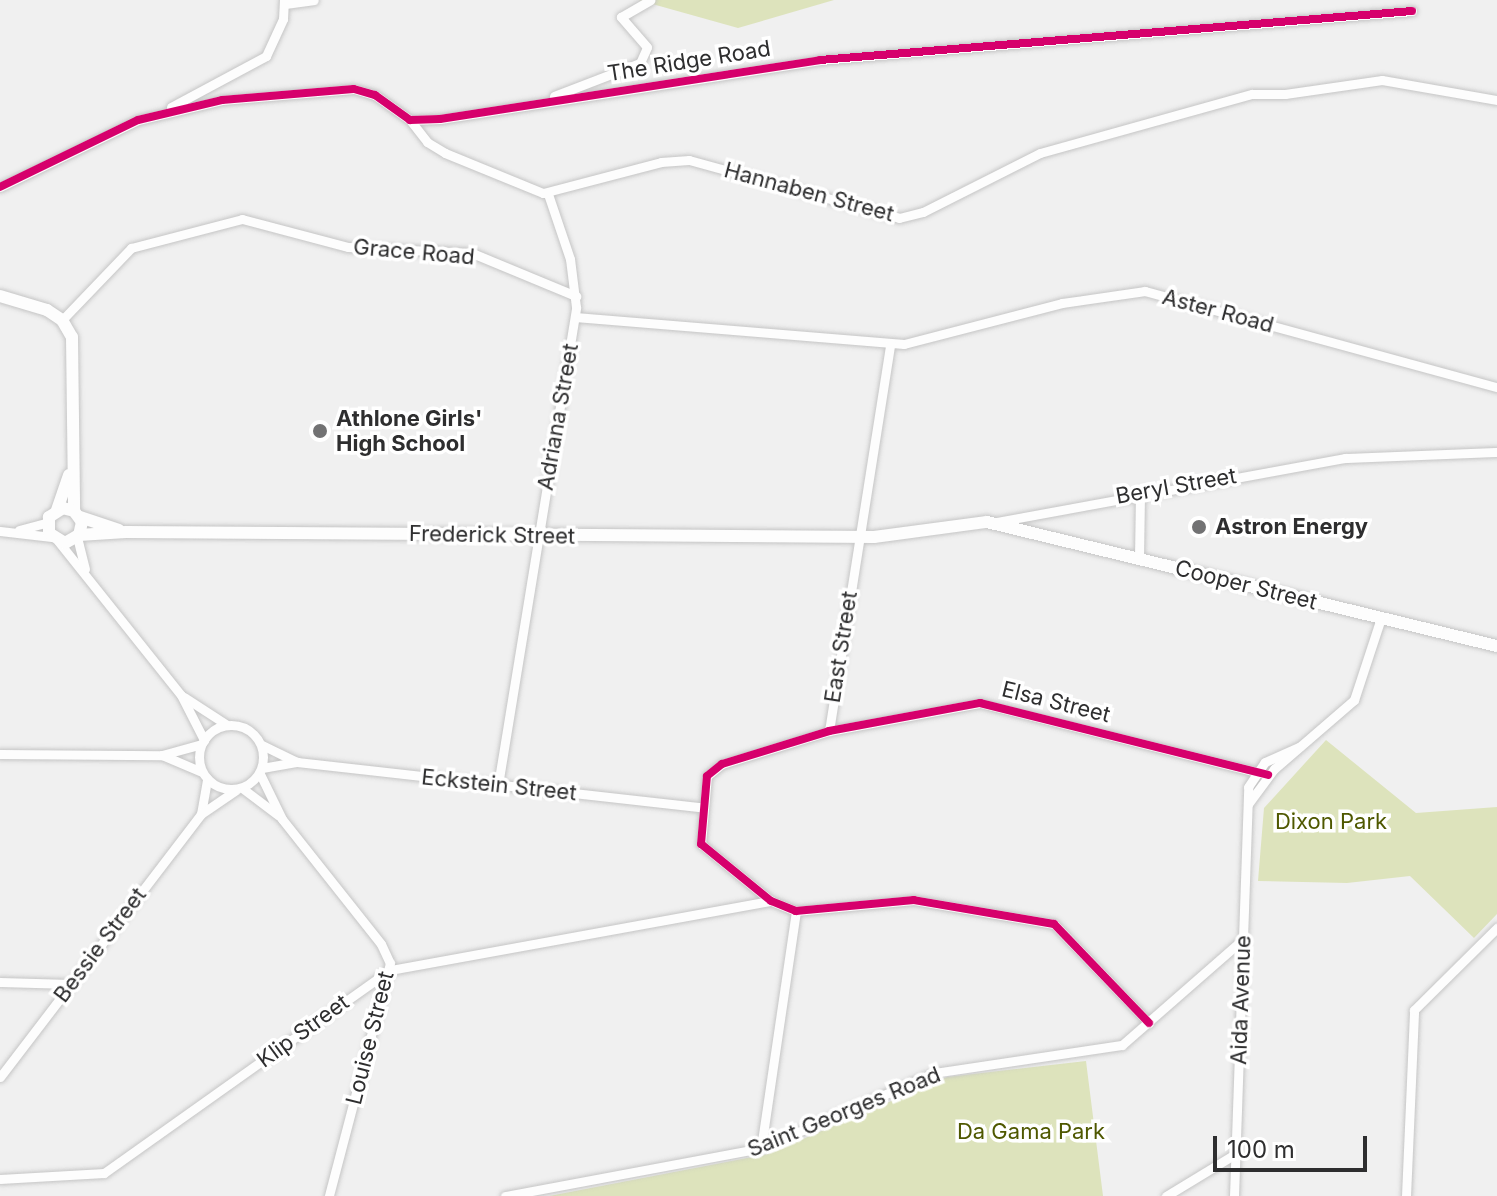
<!DOCTYPE html>
<style>
body{margin:0}
#map{position:relative;width:1497px;height:1196px;overflow:hidden;background:#f0f0f0;font-family:Inter,sans-serif}
div>[style]{position:absolute}
.green>*{inset:0;background:#dde3bc}
.roads{filter:drop-shadow(0 0 2px #c5c5c5) drop-shadow(0 0 2px #c5c5c5)}
.minor>*{height:9px;margin:-4.5px;padding:0 4.5px;transform-origin:4.5px;border-radius:4.5px;background:#fdfdfd}
.minor>.ring{margin:-4.5px;padding:0;box-sizing:content-box;background:none;border:9px solid #fdfdfd;border-radius:50%}
.secondary>*{height:12px;margin:-6px;padding:0 6px;transform-origin:6px;border-radius:6px;background:#fdfdfd}
.cycleway>*{height:8px;margin:-4px;padding:0 4px;transform-origin:4px;border-radius:4px;background:#d6006c}
.dots>*{width:22px;height:22px;translate:-50% -50%;box-sizing:border-box;border:4px solid #fff;border-radius:50%}
span{translate:-50% -50%;white-space:nowrap;text-align:center;line-height:1.15;-webkit-text-stroke:7px #fff;paint-order:stroke}
.street-label{font-size:22px;color:#2e2e2f}
.poi-label{font-size:22px;color:#2e2e2f;font-weight:700}
.left{translate:0 -50%;text-align:left}
.park-label{font-size:22px;color:#4f5800}
.scale{position:absolute;left:1213px;top:1136px;width:154px;height:36px;box-sizing:border-box;border:4px solid #2e2e2f;border-top:0;padding-left:10px;font-size:24px;line-height:28px;white-space:nowrap;color:#2e2e2f;-webkit-text-stroke:6px #fff;paint-order:stroke}
</style>
<div id="map">
<div class="green">
<i style="clip-path:polygon(638px 0,834px 0,738px 28px)"></i>
<i style="clip-path:polygon(1326px 740px,1416px 813px,1497px 807px,1497px 914px,1474px 938px,1410px 876px,1347px 883px,1258px 881px,1264px 808px)"></i>
<i style="clip-path:polygon(1086px 1061px,1103px 1196px,549px 1196px,768px 1154px,947px 1077px)"></i>
</div>
<div class="roads">
<div class="minor">
<i style="left:286px;top:4px;width:28px;rotate:-8deg"></i>
<i style="left:554px;top:96px;width:92px;rotate:-21deg"></i>
<i style="left:640px;top:63px;width:17px;rotate:-66deg"></i>
<i style="left:647px;top:47px;width:40px;rotate:-131deg"></i>
<i style="left:621px;top:17px;width:34px;rotate:-30deg"></i>
<i style="left:171px;top:107px;width:108px;rotate:-28.2deg"></i>
<i style="left:266px;top:56px;width:41px;rotate:-65.3deg"></i>
<i style="left:283px;top:19px;width:19px;rotate:-87deg"></i>
<i style="left:410px;top:120px;width:28px;rotate:52deg"></i>
<i style="left:427px;top:142px;width:21px;rotate:31deg"></i>
<i style="left:445px;top:153px;width:106px;rotate:22.2deg"></i>
<i style="left:543px;top:193px;width:122px;rotate:-14.7deg"></i>
<i style="left:661px;top:162px;width:28px;rotate:-4deg"></i>
<i style="left:689px;top:160px;width:218px;rotate:15.4deg"></i>
<i style="left:899px;top:218px;width:25px;rotate:-14deg"></i>
<i style="left:923px;top:212px;width:131px;rotate:-26.8deg"></i>
<i style="left:1040px;top:153px;width:220px;rotate:-15.6deg"></i>
<i style="left:1252px;top:94px;width:33px"></i>
<i style="left:1285px;top:94px;width:98px;rotate:-8.2deg"></i>
<i style="left:1382px;top:80px;width:117px;rotate:9.9deg"></i>
<i style="left:0;top:187px;width:153px;rotate:-25.9deg"></i>
<i style="left:138px;top:120px;width:86px;rotate:-13.4deg"></i>
<i style="left:222px;top:100px;width:132px;rotate:-4.8deg"></i>
<i style="left:354px;top:89px;width:22px;rotate:16deg"></i>
<i style="left:375px;top:95px;width:43px;rotate:35.5deg"></i>
<i style="left:410px;top:120px;width:30px;rotate:-2deg"></i>
<i style="left:440px;top:119px;width:385px;rotate:-8.8deg"></i>
<i style="left:820px;top:60px;width:594px;rotate:-4.73deg"></i>
<i style="left:575px;top:317px;width:330px;rotate:4.7deg"></i>
<i style="left:904px;top:344px;width:163px;rotate:-14.5deg"></i>
<i style="left:1062px;top:303px;width:84px;rotate:-8.2deg"></i>
<i style="left:1145px;top:291px;width:365px;rotate:15.3deg"></i>
<i style="left:62px;top:320px;width:100px;rotate:-46.2deg"></i>
<i style="left:131px;top:248px;width:115px;rotate:-14.6deg"></i>
<i style="left:242px;top:219px;width:110px;rotate:14.8deg"></i>
<i style="left:348px;top:247px;width:124px;rotate:2.8deg"></i>
<i style="left:472px;top:253px;width:113px;rotate:22.5deg"></i>
<i style="left:996px;top:522px;width:355px;rotate:-10.4deg"></i>
<i style="left:1345px;top:458px;width:152px;rotate:-2.3deg"></i>
<i style="left:19px;top:530px;width:30px;rotate:-15deg"></i>
<i style="left:0;top:531px;width:52px;rotate:6.6deg"></i>
<i style="left:77px;top:537px;width:33px;rotate:76deg"></i>
<i style="left:58px;top:541px;width:197px;rotate:51.4deg"></i>
<i style="left:181px;top:695px;width:51px;rotate:62.9deg"></i>
<i style="left:1139px;top:558px;width:66px;rotate:-89.1deg"></i>
<i style="left:184px;top:697px;width:51px;rotate:33.1deg"></i>
<i class="ring" style="left:199px;top:725px;width:55px;height:55px"></i>
<i style="left:829px;top:731px;width:392px;rotate:-81deg"></i>
<i style="left:262px;top:745px;width:39px;rotate:26deg"></i>
<i style="left:0;top:754px;width:162px;rotate:0.4deg"></i>
<i style="left:162px;top:755px;width:41px;rotate:-15.4deg"></i>
<i style="left:162px;top:755px;width:43px;rotate:23deg"></i>
<i style="left:262px;top:768px;width:36px;rotate:-10deg"></i>
<i style="left:297px;top:762px;width:406px;rotate:6.4deg"></i>
<i style="left:260px;top:774px;width:50px;rotate:63.9deg"></i>
<i style="left:282px;top:819px;width:159px;rotate:51.6deg"></i>
<i style="left:381px;top:944px;width:21px;rotate:65deg"></i>
<i style="left:390px;top:963px;width:241px;rotate:104.7deg"></i>
<i style="left:498px;top:785px;width:484px;rotate:-80.7deg"></i>
<i style="left:576px;top:307px;width:48px;rotate:-97.1deg"></i>
<i style="left:570px;top:259px;width:69px;rotate:-108.7deg"></i>
<i style="left:242px;top:788px;width:46px;rotate:37.1deg"></i>
<i style="left:1248px;top:804px;width:44px;rotate:-53.4deg"></i>
<i style="left:1274px;top:769px;width:106px;rotate:-40.8deg"></i>
<i style="left:1354px;top:700px;width:86px;rotate:-71.8deg"></i>
<i style="left:201px;top:814px;width:36px;rotate:-80deg"></i>
<i style="left:0;top:982px;width:71px;rotate:1.6deg"></i>
<i style="left:1149px;top:1023px;width:137px;rotate:-133.8deg"></i>
<i style="left:1054px;top:924px;width:142px;rotate:-170.3deg"></i>
<i style="left:914px;top:900px;width:119px;rotate:174.7deg"></i>
<i style="left:796px;top:911px;width:27px;rotate:-158deg"></i>
<i style="left:771px;top:901px;width:90px;rotate:-140.8deg"></i>
<i style="left:701px;top:844px;width:68px;rotate:-85deg"></i>
<i style="left:707px;top:776px;width:19px;rotate:-39deg"></i>
<i style="left:722px;top:764px;width:112px;rotate:-17.1deg"></i>
<i style="left:829px;top:731px;width:154px;rotate:-10.5deg"></i>
<i style="left:980px;top:703px;width:297px;rotate:14deg"></i>
<i style="left:0;top:1077px;width:331px;rotate:-52.6deg"></i>
<i style="left:201px;top:814px;width:42px;rotate:-34.4deg"></i>
<i style="left:761px;top:1148px;width:240px;rotate:-81.6deg"></i>
<i style="left:0;top:1179px;width:104px;rotate:-3.3deg"></i>
<i style="left:104px;top:1173px;width:351px;rotate:-35.4deg"></i>
<i style="left:390px;top:970px;width:387px;rotate:-10.3deg"></i>
<i style="left:505px;top:1196px;width:260px;rotate:-10.6deg"></i>
<i style="left:761px;top:1148px;width:189px;rotate:-23.4deg"></i>
<i style="left:934px;top:1073px;width:190px;rotate:-8.5deg"></i>
<i style="left:1122px;top:1045px;width:159px;rotate:-41.2deg"></i>
<i style="left:1166px;top:1196px;width:81px;rotate:-31.3deg"></i>
<i style="left:1234px;top:1196px;width:409px;rotate:-88deg"></i>
<i style="left:1248px;top:787px;width:30px;rotate:-56deg"></i>
<i style="left:1265px;top:762px;width:37px;rotate:-24deg"></i>
<i style="left:1406px;top:1196px;width:186px;rotate:-87.5deg"></i>
<i style="left:1414px;top:1010px;width:117px;rotate:-44.7deg"></i>
</div>
<div class="secondary">
<i style="left:0;top:296px;width:49px;rotate:16.6deg"></i>
<i style="left:47px;top:310px;width:18px;rotate:34deg"></i>
<i style="left:62px;top:320px;width:20px;rotate:60deg"></i>
<i style="left:72px;top:337px;width:174px;rotate:89.3deg"></i>
<i style="left:57px;top:510px;width:37px;rotate:-71deg"></i>
<i style="left:80px;top:517px;width:41px;rotate:18.4deg"></i>
<i style="left:79px;top:535px;width:13px;rotate:-77deg"></i>
<i style="left:82px;top:522px;width:14px;rotate:-126deg"></i>
<i style="left:74px;top:511px;width:11px;rotate:-165deg"></i>
<i style="left:63px;top:508px;width:17px;rotate:147deg"></i>
<i style="left:49px;top:517px;width:16px;rotate:90deg"></i>
<i style="left:49px;top:533px;width:19px;rotate:32deg"></i>
<i style="left:65px;top:543px;width:16px;rotate:-30deg"></i>
<i style="left:79px;top:535px;width:47px;rotate:-3.7deg"></i>
<i style="left:126px;top:532px;width:748px;rotate:0.38deg"></i>
<i style="left:874px;top:537px;width:114px;rotate:-7.6deg"></i>
<i style="left:987px;top:522px;width:525px;rotate:13.67deg"></i>
</div>
</div>
<div class="cycleway">
<i style="left:0;top:187px;width:153px;rotate:-25.9deg"></i>
<i style="left:138px;top:120px;width:86px;rotate:-13.4deg"></i>
<i style="left:222px;top:100px;width:132px;rotate:-4.8deg"></i>
<i style="left:354px;top:89px;width:22px;rotate:16deg"></i>
<i style="left:375px;top:95px;width:43px;rotate:35.5deg"></i>
<i style="left:410px;top:120px;width:30px;rotate:-2deg"></i>
<i style="left:440px;top:119px;width:385px;rotate:-8.8deg"></i>
<i style="left:820px;top:60px;width:594px;rotate:-4.73deg"></i>
<i style="left:1149px;top:1023px;width:137px;rotate:-133.8deg"></i>
<i style="left:1054px;top:924px;width:142px;rotate:-170.3deg"></i>
<i style="left:914px;top:900px;width:119px;rotate:174.7deg"></i>
<i style="left:796px;top:911px;width:27px;rotate:-158deg"></i>
<i style="left:771px;top:901px;width:90px;rotate:-140.8deg"></i>
<i style="left:701px;top:844px;width:68px;rotate:-85deg"></i>
<i style="left:707px;top:776px;width:19px;rotate:-39deg"></i>
<i style="left:722px;top:764px;width:112px;rotate:-17.1deg"></i>
<i style="left:829px;top:731px;width:154px;rotate:-10.5deg"></i>
<i style="left:980px;top:703px;width:297px;rotate:14deg"></i>
</div>
<div class="dots">
<i style="left:320px;top:431px;background:#727273"></i>
<i style="left:1199px;top:527px;background:#727273"></i>
</div>
<div class="street-label">
<span style="left:689px;top:61px;rotate:-9deg">The Ridge Road</span>
<span style="left:809px;top:192px;rotate:15deg">Hannaben Street</span>
<span style="left:414px;top:252px;rotate:5deg">Grace Road</span>
<span style="left:1218px;top:311px;rotate:15deg">Aster Road</span>
<span style="left:558px;top:417px;rotate:-80deg">Adriana Street</span>
<span style="left:1176px;top:486px;rotate:-10deg">Beryl Street</span>
<span style="left:492px;top:535px;rotate:1deg">Frederick Street</span>
<span style="left:1246px;top:585px;rotate:14deg">Cooper Street</span>
<span style="left:841px;top:647px;rotate:-81deg">East Street</span>
<span style="left:1056px;top:702px;rotate:14deg">Elsa Street</span>
<span style="left:499px;top:785px;rotate:6deg">Eckstein Street</span>
<span style="left:100px;top:945px;rotate:-53deg">Bessie Street</span>
<span style="left:1241px;top:1000px;rotate:-88deg">Aida Avenue</span>
<span style="left:303px;top:1031px;rotate:-36deg">Klip Street</span>
<span style="left:370px;top:1038px;rotate:-76deg">Louise Street</span>
<span style="left:844px;top:1112px;rotate:-22deg">Saint Georges Road</span>
</div>
<div class="poi-label">
<span class="left" style="left:336px;top:431px">Athlone Girls'<br>High School</span>
<span class="left" style="left:1215px;top:527px">Astron Energy</span>
</div>
<div class="park-label">
<span style="left:1331px;top:822px">Dixon Park</span>
<span style="left:1031px;top:1132px">Da Gama Park</span>
</div>
<div class="scale">100 m</div>
</div>
